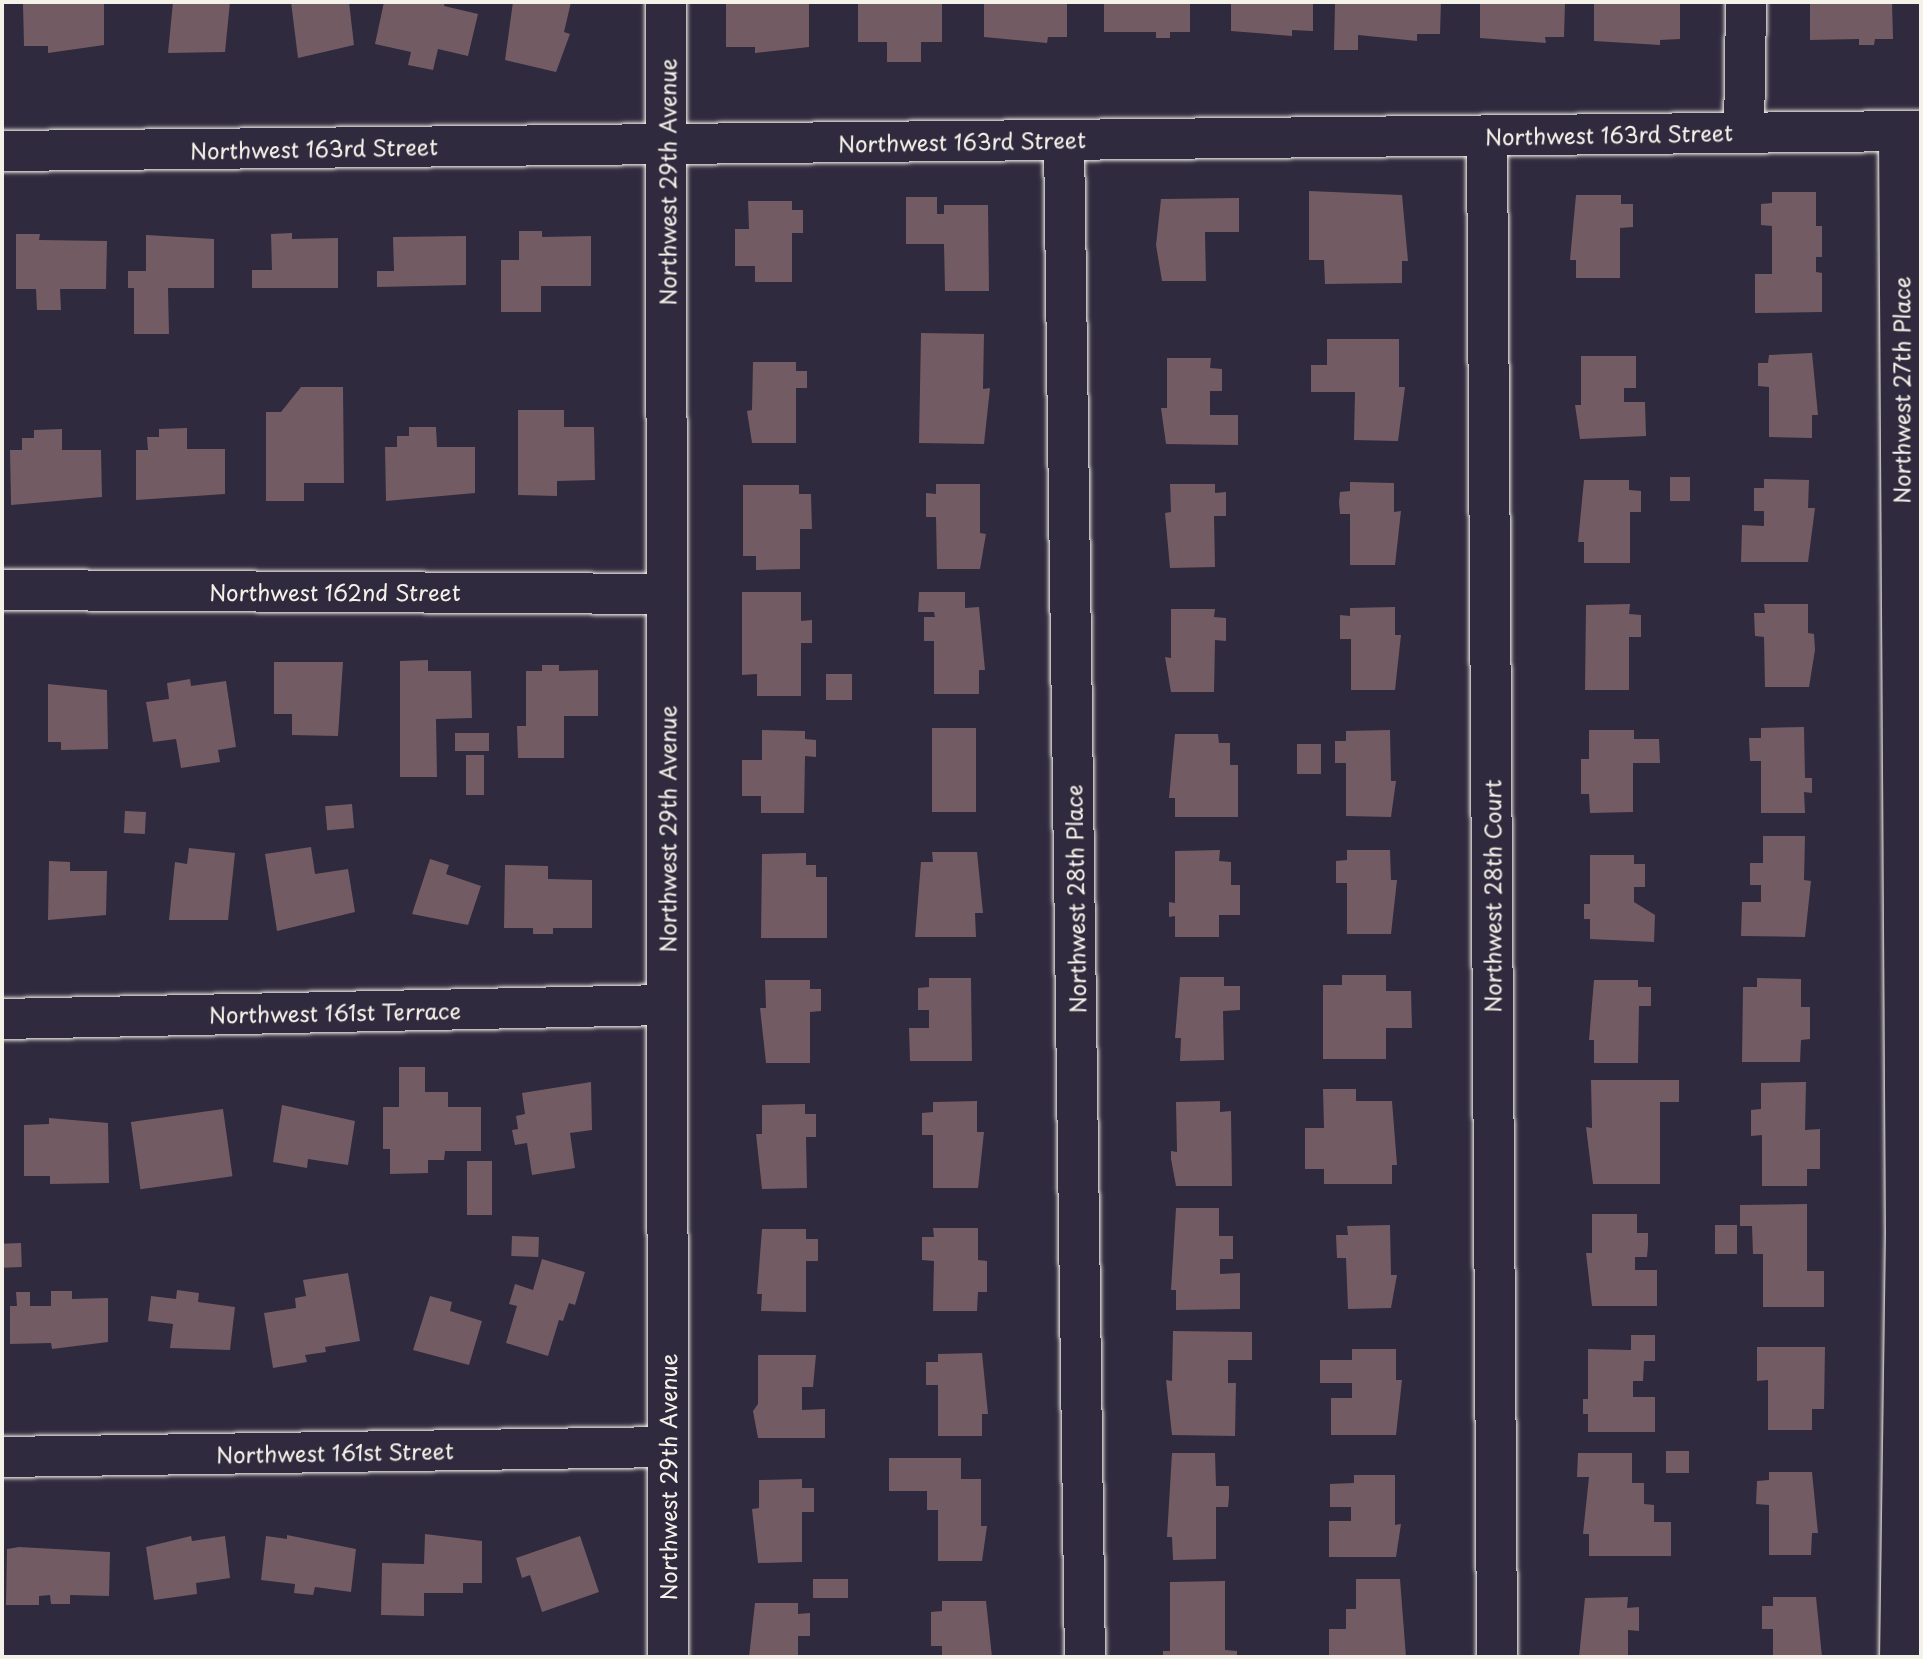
<!DOCTYPE html>
<style>
body{margin:0}
#map{position:relative;width:1923px;height:1659px;overflow:hidden;background:#2f2a3d;font-family:"Playpen Sans",sans-serif}
div>[style]{position:absolute}
.building>*{inset:0;background:#735b64;transform-origin:0 0}
.roads{filter:drop-shadow(0 0 2px #f4f1e8) drop-shadow(0 0 2px #f4f1e8)}
.minor>*{height:40px;margin:-20px;padding:0 20px;transform-origin:20px;border-radius:20px;background:#2f2a3d}
span{translate:-50% -50%;white-space:nowrap;text-align:center;line-height:1.15;-webkit-text-stroke:7px #2f2a3d;paint-order:stroke}
.street-label{font-size:22px;color:#f4f1e8}
.frame{position:absolute;inset:0;border:4px solid #f4f1e8;pointer-events:none}
</style>
<div id="map">
<div class="building">
<i style="clip-path:polygon(104px 2px,104px 45px,48px 53px,48px 46px,24px 46px,23px 4px)"></i>
<i style="clip-path:polygon(173px 2px,230px 2px,225px 52px,168px 53px)"></i>
<i style="clip-path:polygon(291px 2px,349px 2px,354px 45px,298px 58px)"></i>
<i style="clip-path:polygon(384px 2px,445px 2px,444px 6px,478px 14px,468px 56px,438px 49px,433px 70px,408px 65px,411px 52px,375px 44px)"></i>
<i style="clip-path:polygon(513px 2px,571px 2px,564px 32px,570px 34px,556px 72px,505px 60px)"></i>
<i style="clip-path:polygon(858px 2px,942px 2px,942px 42px,921px 42px,921px 62px,887px 62px,887px 42px,858px 42px)"></i>
<i style="clip-path:polygon(984px 2px,1067px 2px,1067px 37px,1048px 37px,1047px 43px,984px 37px)"></i>
<i style="clip-path:polygon(1104px 2px,1190px 2px,1190px 32px,1170px 32px,1170px 38px,1156px 38px,1156px 32px,1104px 32px)"></i>
<i style="clip-path:polygon(1231px 2px,1313px 2px,1313px 31px,1292px 30px,1292px 36px,1231px 31px)"></i>
<i style="clip-path:polygon(1441px 2px,1440px 34px,1417px 34px,1417px 41px,1358px 35px,1358px 50px,1334px 50px,1335px 4px)"></i>
<i style="clip-path:polygon(1480px 2px,1565px 2px,1564px 37px,1545px 37px,1546px 43px,1480px 38px)"></i>
<i style="clip-path:polygon(1594px 2px,1680px 2px,1680px 39px,1660px 40px,1660px 45px,1594px 41px)"></i>
<i style="clip-path:polygon(1810px 2px,1892px 2px,1893px 39px,1875px 39px,1874px 45px,1859px 45px,1859px 39px,1810px 40px)"></i>
<i style="clip-path:polygon(726px 3px,809px 3px,809px 47px,755px 53px,755px 47px,726px 47px)"></i>
<i style="clip-path:polygon(1309px 191px,1402px 195px,1408px 261px,1402px 261px,1402px 283px,1325px 284px,1324px 260px,1309px 260px)"></i>
<i style="clip-path:polygon(1772px 192px,1816px 192px,1816px 226px,1822px 226px,1822px 257px,1816px 257px,1816px 272px,1822px 273px,1822px 312px,1755px 313px,1755px 274px,1772px 274px,1772px 226px,1761px 225px,1761px 204px,1772px 203px)"></i>
<i style="clip-path:polygon(1576px 195px,1621px 195px,1621px 204px,1633px 204px,1633px 227px,1620px 228px,1620px 278px,1576px 278px,1576px 260px,1570px 260px)"></i>
<i style="clip-path:polygon(906px 197px,937px 197px,937px 214px,944px 214px,944px 205px,988px 205px,989px 291px,945px 291px,944px 244px,906px 244px)"></i>
<i style="clip-path:polygon(1239px 198px,1239px 232px,1205px 232px,1206px 281px,1162px 281px,1156px 245px,1161px 199px)"></i>
<i style="clip-path:polygon(748px 201px,792px 201px,792px 210px,803px 210px,803px 233px,792px 233px,792px 282px,755px 282px,755px 266px,735px 266px,735px 229px,749px 229px)"></i>
<i style="clip-path:polygon(519px 231px,542px 231px,542px 237px,591px 236px,591px 286px,541px 286px,541px 312px,501px 312px,501px 260px,519px 260px)"></i>
<i style="clip-path:polygon(292px 233px,292px 239px,338px 238px,338px 288px,252px 288px,252px 270px,272px 270px,271px 234px)"></i>
<i style="clip-path:polygon(16px 234px,40px 234px,39px 240px,107px 241px,106px 289px,60px 289px,61px 310px,37px 310px,36px 289px,16px 289px)"></i>
<i style="clip-path:polygon(146px 235px,214px 239px,214px 288px,168px 288px,169px 334px,134px 334px,134px 288px,128px 288px,128px 271px,146px 271px)"></i>
<i style="clip-path:polygon(466px 236px,466px 285px,377px 287px,377px 271px,394px 271px,393px 237px)"></i>
<i style="clip-path:polygon(921px 333px,984px 334px,983px 389px,990px 388px,984px 444px,919px 443px)"></i>
<i style="clip-path:polygon(1327px 339px,1399px 339px,1399px 387px,1405px 387px,1398px 441px,1354px 440px,1355px 392px,1311px 392px,1311px 365px,1327px 365px)"></i>
<i style="clip-path:polygon(1812px 353px,1818px 415px,1812px 415px,1812px 438px,1769px 437px,1769px 387px,1758px 386px,1758px 363px,1768px 363px,1769px 355px)"></i>
<i style="clip-path:polygon(1581px 356px,1636px 356px,1636px 388px,1624px 388px,1624px 402px,1645px 402px,1646px 436px,1580px 439px,1575px 405px,1581px 405px)"></i>
<i style="clip-path:polygon(1167px 358px,1211px 358px,1210px 368px,1222px 369px,1222px 391px,1210px 391px,1210px 415px,1238px 415px,1238px 445px,1166px 444px,1161px 408px,1167px 408px)"></i>
<i style="clip-path:polygon(753px 362px,796px 362px,796px 371px,807px 371px,807px 388px,796px 388px,796px 443px,752px 443px,747px 411px,752px 410px)"></i>
<i style="clip-path:polygon(301px 387px,343px 387px,344px 483px,304px 483px,304px 501px,266px 501px,266px 412px,281px 412px)"></i>
<i style="clip-path:polygon(518px 410px,564px 410px,564px 427px,594px 427px,595px 480px,557px 481px,557px 496px,518px 495px)"></i>
<i style="clip-path:polygon(409px 427px,436px 427px,437px 447px,475px 447px,475px 493px,386px 501px,385px 447px,397px 447px,397px 436px,409px 436px)"></i>
<i style="clip-path:polygon(187px 428px,187px 449px,225px 449px,225px 494px,136px 500px,136px 450px,148px 450px,147px 437px,159px 437px,159px 429px)"></i>
<i style="clip-path:polygon(62px 429px,62px 450px,101px 450px,102px 497px,11px 505px,10px 450px,22px 450px,22px 438px,34px 438px,34px 430px)"></i>
<i style="left:1670px;top:477px;width:20px;height:24px"></i>
<i style="clip-path:polygon(1764px 479px,1809px 480px,1808px 508px,1815px 508px,1808px 562px,1741px 562px,1742px 525px,1764px 526px,1764px 511px,1754px 511px,1754px 488px,1764px 488px)"></i>
<i style="clip-path:polygon(1584px 480px,1629px 480px,1629px 490px,1641px 491px,1641px 512px,1630px 512px,1630px 563px,1584px 563px,1584px 542px,1578px 542px)"></i>
<i style="clip-path:polygon(1350px 482px,1394px 483px,1394px 512px,1401px 511px,1395px 565px,1350px 565px,1350px 514px,1340px 514px,1339px 502px,1340px 492px,1350px 491px)"></i>
<i style="clip-path:polygon(936px 484px,980px 484px,980px 533px,986px 534px,980px 569px,937px 569px,936px 517px,926px 517px,926px 493px,936px 494px)"></i>
<i style="clip-path:polygon(1170px 484px,1215px 484px,1215px 493px,1226px 492px,1226px 516px,1214px 516px,1215px 567px,1170px 568px,1165px 513px,1171px 512px)"></i>
<i style="clip-path:polygon(743px 485px,799px 485px,799px 494px,811px 494px,812px 529px,800px 529px,800px 569px,756px 570px,756px 556px,743px 556px)"></i>
<i style="clip-path:polygon(742px 592px,801px 592px,801px 621px,812px 620px,812px 643px,801px 643px,801px 696px,757px 696px,757px 674px,742px 675px)"></i>
<i style="clip-path:polygon(919px 592px,965px 592px,965px 608px,979px 607px,985px 670px,979px 670px,979px 694px,934px 694px,934px 641px,924px 641px,924px 617px,935px 617px,934px 612px,918px 612px)"></i>
<i style="clip-path:polygon(1630px 604px,1629px 614px,1641px 615px,1641px 637px,1629px 637px,1629px 690px,1585px 690px,1586px 605px)"></i>
<i style="clip-path:polygon(1764px 604px,1808px 604px,1808px 633px,1814px 634px,1815px 650px,1809px 687px,1765px 687px,1764px 637px,1755px 636px,1754px 613px,1765px 613px)"></i>
<i style="clip-path:polygon(1395px 607px,1395px 635px,1401px 635px,1395px 690px,1351px 690px,1351px 639px,1340px 639px,1340px 615px,1350px 616px,1350px 608px)"></i>
<i style="clip-path:polygon(1171px 609px,1215px 609px,1214px 617px,1226px 618px,1226px 641px,1215px 640px,1214px 692px,1171px 692px,1165px 657px,1171px 658px)"></i>
<i style="clip-path:polygon(428px 660px,428px 671px,471px 671px,472px 718px,436px 719px,437px 777px,400px 777px,400px 661px)"></i>
<i style="clip-path:polygon(274px 662px,343px 662px,338px 736px,292px 735px,292px 714px,274px 714px)"></i>
<i style="clip-path:polygon(542px 665px,559px 665px,559px 671px,598px 670px,598px 716px,564px 716px,564px 758px,518px 758px,517px 726px,526px 726px,526px 671px,542px 671px)"></i>
<i style="left:826px;top:674px;width:26px;height:26px"></i>
<i style="clip-path:polygon(190px 679px,191px 686px,226px 681px,236px 747px,218px 750px,220px 762px,181px 768px,176px 739px,153px 742px,146px 702px,169px 699px,167px 683px)"></i>
<i style="clip-path:polygon(48px 684px,107px 690px,108px 749px,61px 750px,61px 742px,48px 742px)"></i>
<i style="clip-path:polygon(1804px 727px,1805px 778px,1812px 778px,1812px 793px,1804px 792px,1805px 813px,1761px 813px,1761px 761px,1750px 761px,1749px 738px,1761px 738px,1761px 728px)"></i>
<i style="left:932px;top:728px;width:44px;height:84px"></i>
<i style="clip-path:polygon(762px 730px,805px 731px,805px 739px,816px 740px,816px 757px,805px 756px,804px 813px,761px 813px,761px 796px,742px 796px,742px 760px,762px 760px)"></i>
<i style="clip-path:polygon(1390px 730px,1391px 781px,1396px 781px,1391px 817px,1346px 816px,1346px 763px,1335px 763px,1335px 741px,1346px 741px,1346px 731px)"></i>
<i style="clip-path:polygon(1589px 730px,1634px 730px,1634px 739px,1659px 739px,1660px 763px,1633px 763px,1633px 812px,1590px 813px,1589px 794px,1581px 794px,1581px 759px,1589px 759px)"></i>
<i style="left:455px;top:733px;width:34px;height:18px"></i>
<i style="clip-path:polygon(1175px 734px,1218px 734px,1219px 743px,1230px 743px,1230px 765px,1238px 765px,1238px 817px,1175px 817px,1175px 798px,1169px 798px)"></i>
<i style="left:1297px;top:744px;width:24px;height:30px"></i>
<i style="left:466px;top:755px;width:18px;height:40px"></i>
<i style="left:352px;top:804px;width:24px;height:27px;rotate:85deg"></i>
<i style="left:125px;top:811px;width:21px;height:22px;rotate:3deg"></i>
<i style="clip-path:polygon(1763px 836px,1805px 836px,1804px 880px,1811px 881px,1805px 937px,1741px 936px,1742px 902px,1761px 902px,1761px 885px,1750px 885px,1750px 863px,1763px 863px)"></i>
<i style="clip-path:polygon(311px 847px,315px 874px,348px 869px,355px 912px,277px 931px,265px 854px)"></i>
<i style="clip-path:polygon(189px 848px,235px 853px,228px 920px,169px 920px,175px 862px,187px 864px)"></i>
<i style="clip-path:polygon(1220px 850px,1219px 861px,1231px 862px,1231px 885px,1240px 885px,1240px 915px,1219px 915px,1219px 937px,1175px 937px,1175px 916px,1169px 917px,1169px 902px,1175px 903px,1175px 851px)"></i>
<i style="clip-path:polygon(1347px 850px,1390px 850px,1391px 880px,1397px 880px,1391px 934px,1347px 934px,1347px 883px,1336px 883px,1336px 861px,1347px 860px)"></i>
<i style="clip-path:polygon(932px 852px,977px 852px,983px 913px,975px 913px,976px 937px,915px 937px,921px 862px,933px 862px)"></i>
<i style="clip-path:polygon(806px 853px,806px 865px,816px 865px,816px 877px,827px 877px,827px 938px,761px 938px,762px 854px)"></i>
<i style="clip-path:polygon(1590px 855px,1634px 855px,1634px 864px,1645px 864px,1645px 887px,1634px 887px,1634px 902px,1655px 915px,1654px 942px,1590px 939px,1590px 919px,1584px 919px,1584px 904px,1590px 904px)"></i>
<i style="clip-path:polygon(430px 859px,449px 865px,446px 874px,481px 886px,468px 925px,412px 914px)"></i>
<i style="clip-path:polygon(49px 861px,70px 862px,70px 871px,107px 871px,106px 915px,48px 920px)"></i>
<i style="clip-path:polygon(505px 865px,548px 866px,548px 879px,592px 880px,592px 928px,553px 928px,553px 934px,533px 934px,533px 928px,504px 928px)"></i>
<i style="clip-path:polygon(1342px 975px,1386px 975px,1386px 991px,1411px 991px,1412px 1028px,1386px 1028px,1386px 1059px,1323px 1059px,1323px 985px,1342px 985px)"></i>
<i style="clip-path:polygon(1180px 977px,1224px 977px,1224px 986px,1240px 986px,1240px 1010px,1223px 1011px,1224px 1060px,1180px 1061px,1181px 1038px,1175px 1038px)"></i>
<i style="clip-path:polygon(929px 978px,971px 978px,972px 1061px,910px 1061px,909px 1028px,929px 1028px,929px 1010px,918px 1010px,918px 988px,929px 987px)"></i>
<i style="clip-path:polygon(1757px 978px,1801px 979px,1801px 1007px,1810px 1007px,1810px 1039px,1801px 1040px,1800px 1062px,1742px 1062px,1743px 987px,1757px 987px)"></i>
<i style="clip-path:polygon(765px 980px,810px 980px,810px 989px,821px 989px,821px 1011px,810px 1012px,810px 1063px,766px 1063px,760px 1008px,766px 1008px)"></i>
<i style="clip-path:polygon(1594px 980px,1638px 980px,1638px 987px,1651px 987px,1651px 1006px,1639px 1006px,1638px 1063px,1594px 1063px,1594px 1040px,1589px 1040px)"></i>
<i style="clip-path:polygon(399px 1067px,425px 1067px,425px 1092px,448px 1092px,448px 1107px,481px 1107px,481px 1151px,445px 1151px,444px 1160px,428px 1160px,428px 1173px,390px 1174px,390px 1149px,383px 1149px,383px 1107px,399px 1107px)"></i>
<i style="clip-path:polygon(1591px 1080px,1679px 1080px,1679px 1102px,1660px 1102px,1660px 1184px,1593px 1184px,1586px 1127px,1592px 1128px)"></i>
<i style="clip-path:polygon(591px 1082px,592px 1130px,570px 1133px,575px 1168px,532px 1175px,527px 1143px,515px 1145px,512px 1130px,518px 1129px,516px 1116px,525px 1114px,522px 1093px)"></i>
<i style="clip-path:polygon(1806px 1082px,1805px 1130px,1820px 1129px,1820px 1169px,1807px 1169px,1807px 1186px,1762px 1186px,1762px 1135px,1751px 1136px,1751px 1110px,1761px 1109px,1761px 1083px)"></i>
<i style="clip-path:polygon(1323px 1089px,1356px 1089px,1356px 1101px,1392px 1101px,1397px 1165px,1392px 1165px,1392px 1184px,1324px 1184px,1324px 1169px,1305px 1169px,1305px 1128px,1324px 1128px)"></i>
<i style="clip-path:polygon(977px 1101px,977px 1132px,984px 1132px,978px 1188px,933px 1188px,933px 1135px,922px 1135px,922px 1113px,933px 1112px,933px 1102px)"></i>
<i style="clip-path:polygon(1220px 1101px,1220px 1112px,1231px 1111px,1232px 1186px,1176px 1186px,1171px 1159px,1171px 1151px,1177px 1152px,1176px 1102px)"></i>
<i style="clip-path:polygon(805px 1104px,805px 1114px,816px 1114px,816px 1137px,806px 1137px,807px 1188px,762px 1189px,756px 1134px,762px 1134px,762px 1105px)"></i>
<i style="clip-path:polygon(282px 1105px,355px 1121px,348px 1165px,308px 1159px,307px 1168px,273px 1162px)"></i>
<i style="left:223px;top:1109px;width:68px;height:93px;rotate:82deg"></i>
<i style="clip-path:polygon(49px 1118px,108px 1123px,109px 1183px,50px 1184px,50px 1176px,24px 1176px,24px 1125px,49px 1124px)"></i>
<i style="left:467px;top:1161px;width:25px;height:54px"></i>
<i style="clip-path:polygon(1807px 1204px,1807px 1271px,1824px 1271px,1824px 1307px,1763px 1307px,1763px 1254px,1753px 1254px,1752px 1226px,1740px 1226px,1740px 1205px)"></i>
<i style="clip-path:polygon(1176px 1208px,1219px 1208px,1219px 1236px,1233px 1236px,1233px 1259px,1220px 1259px,1220px 1274px,1240px 1273px,1240px 1309px,1176px 1310px,1176px 1290px,1171px 1290px)"></i>
<i style="clip-path:polygon(1592px 1214px,1637px 1214px,1637px 1233px,1648px 1233px,1648px 1245px,1647px 1257px,1635px 1257px,1635px 1270px,1657px 1270px,1657px 1306px,1592px 1306px,1586px 1253px,1592px 1253px)"></i>
<i style="clip-path:polygon(1390px 1225px,1391px 1275px,1397px 1275px,1391px 1308px,1348px 1309px,1346px 1258px,1337px 1258px,1336px 1235px,1348px 1235px,1347px 1226px)"></i>
<i style="left:1715px;top:1225px;width:22px;height:29px"></i>
<i style="clip-path:polygon(933px 1228px,978px 1228px,978px 1260px,987px 1261px,987px 1292px,978px 1292px,977px 1311px,933px 1311px,934px 1261px,922px 1260px,922px 1237px,934px 1237px)"></i>
<i style="clip-path:polygon(762px 1229px,806px 1229px,806px 1239px,818px 1239px,818px 1261px,806px 1261px,806px 1312px,761px 1311px,762px 1294px,757px 1294px)"></i>
<i style="left:512px;top:1236px;width:27px;height:20px;rotate:2deg"></i>
<i style="left:21px;top:1243px;width:24px;height:19px;rotate:88deg"></i>
<i style="clip-path:polygon(542px 1259px,585px 1272px,575px 1305px,569px 1303px,563px 1321px,559px 1320px,548px 1356px,506px 1343px,517px 1306px,509px 1304px,515px 1284px,533px 1290px)"></i>
<i style="clip-path:polygon(348px 1273px,360px 1341px,325px 1347px,326px 1352px,305px 1355px,307px 1362px,273px 1368px,264px 1313px,296px 1308px,295px 1298px,306px 1296px,303px 1280px)"></i>
<i style="clip-path:polygon(177px 1290px,199px 1293px,198px 1302px,235px 1307px,230px 1350px,170px 1348px,173px 1324px,148px 1321px,151px 1296px,176px 1299px)"></i>
<i style="clip-path:polygon(51px 1291px,72px 1291px,72px 1299px,108px 1298px,108px 1342px,52px 1349px,51px 1343px,10px 1344px,10px 1306px,17px 1306px,16px 1292px,30px 1292px,30px 1306px,51px 1306px)"></i>
<i style="clip-path:polygon(430px 1296px,452px 1302px,450px 1311px,482px 1321px,469px 1365px,413px 1350px)"></i>
<i style="clip-path:polygon(1173px 1331px,1252px 1332px,1252px 1360px,1228px 1360px,1228px 1383px,1236px 1383px,1235px 1436px,1172px 1435px,1166px 1380px,1172px 1381px)"></i>
<i style="clip-path:polygon(1631px 1335px,1655px 1335px,1655px 1361px,1644px 1361px,1643px 1381px,1633px 1381px,1633px 1397px,1655px 1397px,1655px 1432px,1588px 1432px,1588px 1414px,1583px 1414px,1583px 1399px,1588px 1399px,1588px 1349px,1631px 1350px)"></i>
<i style="clip-path:polygon(1757px 1347px,1825px 1347px,1824px 1409px,1812px 1409px,1812px 1430px,1768px 1430px,1768px 1380px,1757px 1381px)"></i>
<i style="clip-path:polygon(1352px 1349px,1396px 1349px,1396px 1380px,1402px 1380px,1396px 1435px,1331px 1435px,1331px 1398px,1352px 1398px,1352px 1383px,1320px 1383px,1320px 1360px,1352px 1360px)"></i>
<i style="clip-path:polygon(982px 1353px,988px 1414px,982px 1414px,982px 1436px,938px 1436px,938px 1385px,926px 1385px,926px 1362px,938px 1362px,938px 1354px)"></i>
<i style="clip-path:polygon(758px 1355px,816px 1355px,813px 1387px,802px 1387px,802px 1410px,825px 1409px,825px 1438px,758px 1438px,753px 1411px,758px 1404px)"></i>
<i style="left:1666px;top:1451px;width:23px;height:22px"></i>
<i style="clip-path:polygon(1172px 1453px,1215px 1453px,1216px 1486px,1229px 1486px,1229px 1497px,1228px 1507px,1216px 1507px,1216px 1559px,1173px 1560px,1172px 1537px,1167px 1537px)"></i>
<i style="clip-path:polygon(1578px 1453px,1632px 1453px,1632px 1483px,1644px 1483px,1644px 1504px,1654px 1505px,1654px 1522px,1671px 1522px,1671px 1556px,1589px 1556px,1589px 1534px,1583px 1534px,1589px 1477px,1577px 1477px)"></i>
<i style="clip-path:polygon(889px 1458px,961px 1458px,961px 1479px,981px 1479px,981px 1526px,987px 1526px,982px 1561px,938px 1561px,938px 1510px,927px 1510px,927px 1491px,889px 1491px)"></i>
<i style="clip-path:polygon(1769px 1472px,1812px 1472px,1818px 1533px,1812px 1533px,1811px 1555px,1769px 1555px,1769px 1505px,1756px 1504px,1757px 1481px,1769px 1480px)"></i>
<i style="clip-path:polygon(1354px 1475px,1395px 1475px,1395px 1525px,1401px 1524px,1396px 1557px,1329px 1557px,1329px 1521px,1351px 1521px,1351px 1507px,1330px 1507px,1330px 1484px,1354px 1483px)"></i>
<i style="clip-path:polygon(802px 1479px,802px 1488px,814px 1488px,814px 1512px,802px 1512px,802px 1562px,758px 1563px,752px 1509px,759px 1508px,759px 1480px)"></i>
<i style="clip-path:polygon(425px 1534px,482px 1541px,482px 1583px,463px 1583px,463px 1593px,424px 1593px,424px 1616px,381px 1615px,382px 1563px,424px 1564px)"></i>
<i style="clip-path:polygon(287px 1535px,356px 1549px,351px 1592px,315px 1587px,313px 1595px,303px 1594px,294px 1593px,295px 1584px,261px 1580px,266px 1536px,287px 1539px)"></i>
<i style="clip-path:polygon(191px 1536px,192px 1541px,225px 1536px,230px 1578px,196px 1583px,197px 1594px,154px 1600px,146px 1547px)"></i>
<i style="clip-path:polygon(580px 1536px,599px 1592px,542px 1612px,530px 1575px,522px 1578px,516px 1558px)"></i>
<i style="clip-path:polygon(19px 1547px,110px 1552px,109px 1596px,70px 1595px,70px 1604px,51px 1604px,50px 1595px,39px 1596px,39px 1605px,6px 1605px,7px 1549px)"></i>
<i style="left:848px;top:1579px;width:19px;height:35px;rotate:90deg"></i>
<i style="clip-path:polygon(1356px 1579px,1400px 1579px,1406px 1657px,1329px 1657px,1329px 1629px,1346px 1629px,1346px 1609px,1356px 1609px)"></i>
<i style="clip-path:polygon(1225px 1581px,1225px 1650px,1237px 1651px,1237px 1657px,1163px 1657px,1163px 1651px,1170px 1651px,1170px 1582px)"></i>
<i style="clip-path:polygon(1628px 1597px,1627px 1608px,1639px 1607px,1639px 1631px,1628px 1630px,1628px 1657px,1579px 1657px,1585px 1598px)"></i>
<i style="clip-path:polygon(1773px 1597px,1816px 1597px,1822px 1657px,1773px 1657px,1773px 1629px,1762px 1629px,1762px 1606px,1773px 1606px)"></i>
<i style="clip-path:polygon(942px 1601px,986px 1601px,992px 1657px,942px 1657px,942px 1646px,931px 1646px,931px 1612px,942px 1611px)"></i>
<i style="clip-path:polygon(755px 1603px,798px 1603px,798px 1614px,810px 1613px,810px 1636px,798px 1636px,798px 1657px,749px 1657px)"></i>
</div>
<div class="roads">
<div class="minor">
<i style="left:666px;top:2px;width:1655px;rotate:89.93deg"></i>
<i style="left:1899px;top:131px;width:1099px;rotate:89.64deg"></i>
<i style="left:1906px;top:1230px;width:427px;rotate:90.8deg"></i>
<i style="left:1744px;top:133px;width:131px;rotate:-89.1deg"></i>
<i style="left:1487px;top:136px;width:1521px;rotate:89.62deg"></i>
<i style="left:1064px;top:140px;width:1517px;rotate:89.21deg"></i>
<i style="left:2px;top:151px;width:1919px;rotate:-0.6deg"></i>
<i style="left:2px;top:590px;width:665px;rotate:0.34deg"></i>
<i style="left:2px;top:1019px;width:665px;rotate:-1.21deg"></i>
<i style="left:2px;top:1457px;width:666px;rotate:-0.86deg"></i>
</div>
</div>
<div class="street-label">
<span style="left:1609px;top:134px;rotate:-1deg">Northwest 163rd Street</span>
<span style="left:962px;top:141px;rotate:-1deg">Northwest 163rd Street</span>
<span style="left:314px;top:148px;rotate:-1deg">Northwest 163rd Street</span>
<span style="left:667px;top:182px;rotate:-90deg">Northwest 29th Avenue</span>
<span style="left:1901px;top:390px;rotate:-90deg">Northwest 27th Place</span>
<span style="left:335px;top:592px">Northwest 162nd Street</span>
<span style="left:667px;top:829px;rotate:-90deg">Northwest 29th Avenue</span>
<span style="left:1492px;top:896px;rotate:-90deg">Northwest 28th Court</span>
<span style="left:1075px;top:899px;rotate:-91deg">Northwest 28th Place</span>
<span style="left:335px;top:1012px;rotate:-1deg">Northwest 161st Terrace</span>
<span style="left:335px;top:1452px;rotate:-1deg">Northwest 161st Street</span>
<span style="left:668px;top:1477px;rotate:-90deg">Northwest 29th Avenue</span>
</div>
<div class="frame"></div>
</div>
